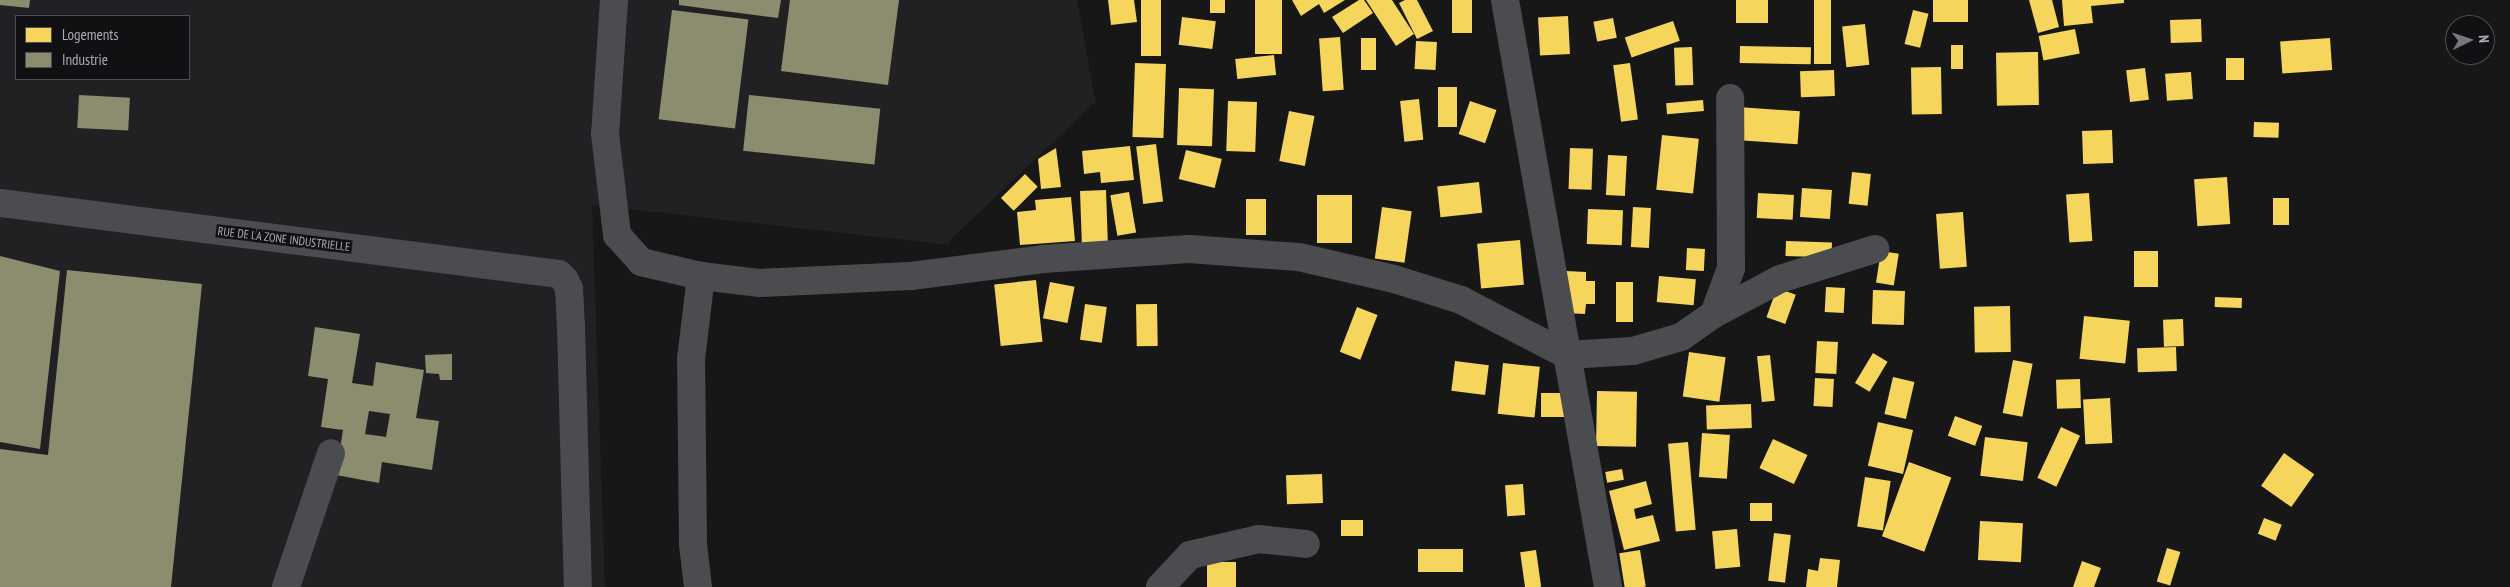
<!DOCTYPE html>
<style>
body{margin:0}
#map{position:relative;width:2510px;height:587px;overflow:hidden;background:#171717;font-family:"PT Sans Narrow",sans-serif}
div>[style]{position:absolute}
.built>*{inset:0;background:#212123}
.homes>*{inset:0;background:#f6d55c;transform-origin:0 0}
.industry>*{inset:0;background:#8c8c6e;transform-origin:0 0}
.minor>*{height:28px;margin:-14px;padding:0 14px;transform-origin:14px;border-radius:14px;background:#4b4c50}
span{translate:-50% -50%;white-space:nowrap;text-align:center;line-height:1.15;-webkit-text-stroke:5px #111113;paint-order:stroke}
.street-label{font-size:12px;color:#a8adb8}
.legend{position:absolute;left:15px;top:15px;width:175px;height:65px;box-sizing:border-box;background:#111113;border:1px solid #4d4f55;margin:0;padding:6px 9px;list-style:none;font-size:15px;color:#a8adb8}
.legend li{display:flex;align-items:center;gap:10px;height:25px}
.legend b{width:25px;border:1px solid #4d4f55}
.north{position:absolute;left:2445px;top:15px;width:50px;height:50px;box-sizing:border-box;background:#111113;border:1px solid #4d4f55;border-radius:50%;rotate:86deg;font-size:14px;font-weight:700;line-height:20px;text-align:center;color:#a8adb8}
.north::after{content:'';display:block;margin:auto;width:18px;height:22px;background:#757880;clip-path:polygon(50% 0,100% 100%,50% 72%,0 100%)}
</style>
<div id="map">
<div class="built">
<i style="clip-path:polygon(evenodd,0 0,1077px 0,1096px 105px,1094px 103px,948px 242px,951px 245px,592px 205px,605px 587px,0 587px,0 0,16px 16px,189px 16px,189px 79px,16px 79px,16px 16px)"></i>
</div>
<div class="homes">
<i style="clip-path:polygon(1108px 0,1134px 0,1137px 22px,1111px 25px)"></i>
<i style="left:1141px;top:0;width:20px;height:56px"></i>
<i style="left:1210px;top:0;width:15px;height:13px"></i>
<i style="left:1255px;top:0;width:27px;height:54px"></i>
<i style="clip-path:polygon(1292px 0,1345px 0,1324px 13px,1319px 4px,1301px 16px)"></i>
<i style="clip-path:polygon(1359px 0,1364px 0,1373px 13px,1343px 33px,1332px 17px)"></i>
<i style="clip-path:polygon(1366px 0,1392px 0,1414px 34px,1396px 46px)"></i>
<i style="clip-path:polygon(1405px 0,1417px 0,1433px 31px,1417px 39px,1399px 3px)"></i>
<i style="left:1452px;top:0;width:20px;height:33px"></i>
<i style="left:1736px;top:0;width:32px;height:23px"></i>
<i style="left:1814px;top:0;width:17px;height:64px"></i>
<i style="left:1933px;top:0;width:35px;height:22px"></i>
<i style="clip-path:polygon(2029px 0,2052px 0,2059px 27px,2038px 33px)"></i>
<i style="clip-path:polygon(2062px 0,2124px 0,2124px 3px,2091px 6px,2093px 23px,2064px 26px)"></i>
<i style="left:1913px;top:10px;width:16px;height:35px;rotate:14deg"></i>
<i style="left:1568px;top:16px;width:38px;height:30px;rotate:87deg"></i>
<i style="left:1182px;top:17px;width:34px;height:28px;rotate:7deg"></i>
<i style="left:1613px;top:18px;width:20px;height:20px;rotate:79deg"></i>
<i style="left:2201px;top:19px;width:23px;height:31px;rotate:88deg"></i>
<i style="left:1673px;top:21px;width:21px;height:51px;rotate:71deg"></i>
<i style="left:1865px;top:24px;width:41px;height:23px;rotate:84deg"></i>
<i style="left:2075px;top:29px;width:25px;height:37px;rotate:79deg"></i>
<i style="left:1340px;top:37px;width:53px;height:21px;rotate:86deg"></i>
<i style="left:1361px;top:38px;width:15px;height:32px"></i>
<i style="left:2330px;top:38px;width:32px;height:50px;rotate:86deg"></i>
<i style="left:1416px;top:41px;width:21px;height:28px;rotate:3deg"></i>
<i style="left:1951px;top:45px;width:12px;height:24px"></i>
<i style="left:1740px;top:46px;width:71px;height:17px;rotate:1deg"></i>
<i style="left:1692px;top:47px;width:38px;height:18px;rotate:88deg"></i>
<i style="left:2038px;top:52px;width:53px;height:42px;rotate:89deg"></i>
<i style="left:1274px;top:55px;width:20px;height:39px;rotate:84deg"></i>
<i style="left:2244px;top:58px;width:22px;height:18px;rotate:90deg"></i>
<i style="left:1135px;top:63px;width:31px;height:74px;rotate:2deg"></i>
<i style="left:1630px;top:63px;width:57px;height:17px;rotate:82deg"></i>
<i style="left:1941px;top:67px;width:47px;height:30px;rotate:89deg"></i>
<i style="left:2145px;top:68px;width:32px;height:19px;rotate:83deg"></i>
<i style="left:1834px;top:70px;width:26px;height:34px;rotate:88deg"></i>
<i style="left:2191px;top:72px;width:27px;height:26px;rotate:86deg"></i>
<i style="left:1438px;top:87px;width:19px;height:40px"></i>
<i style="left:1179px;top:88px;width:35px;height:57px;rotate:2deg"></i>
<i style="left:1419px;top:99px;width:41px;height:19px;rotate:84deg"></i>
<i style="left:1703px;top:100px;width:11px;height:37px;rotate:85deg"></i>
<i style="left:1228px;top:101px;width:29px;height:50px;rotate:2deg"></i>
<i style="left:1470px;top:101px;width:28px;height:35px;rotate:19deg"></i>
<i style="left:1738px;top:107px;width:62px;height:33px;rotate:4deg"></i>
<i style="left:1289px;top:111px;width:26px;height:51px;rotate:11deg"></i>
<i style="left:2254px;top:122px;width:25px;height:15px;rotate:2deg"></i>
<i style="left:2112px;top:130px;width:33px;height:30px;rotate:88deg"></i>
<i style="left:1662px;top:135px;width:37px;height:55px;rotate:6deg"></i>
<i style="left:1156px;top:144px;width:58px;height:20px;rotate:83deg"></i>
<i style="clip-path:polygon(1130px 146px,1134px 180px,1101px 183px,1100px 172px,1084px 174px,1082px 151px)"></i>
<i style="clip-path:polygon(1056px 148px,1061px 187px,1041px 189px,1038px 159px)"></i>
<i style="left:1570px;top:148px;width:23px;height:41px;rotate:2deg"></i>
<i style="left:1186px;top:150px;width:37px;height:30px;rotate:14deg"></i>
<i style="left:1608px;top:155px;width:19px;height:40px;rotate:3deg"></i>
<i style="left:1852px;top:172px;width:19px;height:32px;rotate:6deg"></i>
<i style="left:1025px;top:174px;width:18px;height:34px;rotate:45deg"></i>
<i style="left:2227px;top:177px;width:47px;height:33px;rotate:86deg"></i>
<i style="left:1479px;top:182px;width:31px;height:42px;rotate:84deg"></i>
<i style="left:1802px;top:188px;width:30px;height:29px;rotate:4deg"></i>
<i style="left:1106px;top:190px;width:53px;height:26px;rotate:88deg"></i>
<i style="left:1129px;top:192px;width:41px;height:19px;rotate:80deg"></i>
<i style="left:1758px;top:193px;width:36px;height:25px;rotate:3deg"></i>
<i style="left:2089px;top:193px;width:48px;height:23px;rotate:86deg"></i>
<i style="left:1317px;top:195px;width:35px;height:48px"></i>
<i style="clip-path:polygon(1071px 197px,1075px 241px,1020px 245px,1017px 212px,1036px 210px,1035px 200px)"></i>
<i style="left:2273px;top:198px;width:16px;height:27px"></i>
<i style="left:1246px;top:199px;width:20px;height:36px"></i>
<i style="left:1382px;top:207px;width:30px;height:52px;rotate:8deg"></i>
<i style="left:1633px;top:207px;width:18px;height:40px;rotate:3deg"></i>
<i style="left:1588px;top:209px;width:35px;height:35px;rotate:2deg"></i>
<i style="left:1963px;top:212px;width:55px;height:27px;rotate:86deg"></i>
<i style="left:1520px;top:240px;width:45px;height:43px;rotate:85deg"></i>
<i style="left:1786px;top:241px;width:46px;height:15px;rotate:2deg"></i>
<i style="left:1687px;top:248px;width:18px;height:22px;rotate:3deg"></i>
<i style="left:1881px;top:251px;width:18px;height:32px;rotate:9deg"></i>
<i style="left:2134px;top:251px;width:24px;height:36px"></i>
<i style="clip-path:polygon(1566px 271px,1586px 272px,1586px 281px,1595px 281px,1595px 304px,1586px 304px,1585px 314px,1565px 313px)"></i>
<i style="left:1659px;top:276px;width:37px;height:26px;rotate:5deg"></i>
<i style="left:1036px;top:280px;width:62px;height:42px;rotate:84deg"></i>
<i style="left:1050px;top:282px;width:25px;height:37px;rotate:11deg"></i>
<i style="left:1616px;top:282px;width:17px;height:40px"></i>
<i style="left:1826px;top:287px;width:19px;height:25px;rotate:3deg"></i>
<i style="left:1777px;top:288px;width:20px;height:31px;rotate:20deg"></i>
<i style="left:1873px;top:290px;width:32px;height:34px;rotate:2deg"></i>
<i style="left:2215px;top:297px;width:27px;height:10px;rotate:2deg"></i>
<i style="left:1085px;top:304px;width:22px;height:36px;rotate:8deg"></i>
<i style="left:1157px;top:304px;width:42px;height:21px;rotate:89deg"></i>
<i style="left:2010px;top:306px;width:46px;height:36px;rotate:89deg"></i>
<i style="left:1357px;top:307px;width:22px;height:48px;rotate:21deg"></i>
<i style="left:2084px;top:316px;width:46px;height:43px;rotate:6deg"></i>
<i style="left:2183px;top:319px;width:27px;height:20px;rotate:88deg"></i>
<i style="left:1817px;top:341px;width:21px;height:32px;rotate:3deg"></i>
<i style="left:2176px;top:347px;width:24px;height:39px;rotate:88deg"></i>
<i style="left:1689px;top:352px;width:37px;height:45px;rotate:8deg"></i>
<i style="left:1873px;top:353px;width:17px;height:35px;rotate:31deg"></i>
<i style="left:1770px;top:355px;width:46px;height:13px;rotate:84deg"></i>
<i style="left:2013px;top:360px;width:20px;height:54px;rotate:11deg"></i>
<i style="left:1455px;top:361px;width:34px;height:30px;rotate:7deg"></i>
<i style="left:1503px;top:363px;width:37px;height:51px;rotate:6deg"></i>
<i style="left:1893px;top:377px;width:22px;height:38px;rotate:13deg"></i>
<i style="left:1815px;top:378px;width:19px;height:28px;rotate:3deg"></i>
<i style="left:2080px;top:379px;width:29px;height:24px;rotate:88deg"></i>
<i style="left:1597px;top:391px;width:40px;height:55px;rotate:1deg"></i>
<i style="left:1541px;top:393px;width:24px;height:24px"></i>
<i style="left:2110px;top:398px;width:45px;height:27px;rotate:87deg"></i>
<i style="left:1751px;top:404px;width:24px;height:45px;rotate:88deg"></i>
<i style="left:1955px;top:416px;width:29px;height:21px;rotate:20deg"></i>
<i style="left:1878px;top:422px;width:36px;height:45px;rotate:13deg"></i>
<i style="left:2061px;top:427px;width:21px;height:56px;rotate:25deg"></i>
<i style="left:1702px;top:433px;width:28px;height:44px;rotate:4deg"></i>
<i style="left:1985px;top:437px;width:43px;height:39px;rotate:7deg"></i>
<i style="left:1773px;top:439px;width:38px;height:32px;rotate:25deg"></i>
<i style="left:1688px;top:442px;width:88px;height:20px;rotate:85deg"></i>
<i style="left:2284px;top:453px;width:37px;height:40px;rotate:35deg"></i>
<i style="left:1909px;top:462px;width:45px;height:79px;rotate:20deg"></i>
<i style="left:1622px;top:469px;width:11px;height:17px;rotate:80deg"></i>
<i style="left:1322px;top:474px;width:29px;height:36px;rotate:88deg"></i>
<i style="left:1865px;top:477px;width:26px;height:50px;rotate:9deg"></i>
<i style="clip-path:polygon(1646px 481px,1652px 504px,1634px 509px,1636px 519px,1653px 515px,1660px 541px,1624px 550px,1609px 491px)"></i>
<i style="left:1523px;top:484px;width:31px;height:18px;rotate:86deg"></i>
<i style="left:1750px;top:503px;width:22px;height:18px"></i>
<i style="left:2264px;top:518px;width:19px;height:17px;rotate:21deg"></i>
<i style="left:1341px;top:520px;width:22px;height:16px"></i>
<i style="left:1980px;top:521px;width:43px;height:39px;rotate:3deg"></i>
<i style="left:1737px;top:529px;width:38px;height:25px;rotate:85deg"></i>
<i style="left:1774px;top:533px;width:17px;height:48px;rotate:7deg"></i>
<i style="left:2167px;top:548px;width:14px;height:35px;rotate:17deg"></i>
<i style="left:1418px;top:549px;width:45px;height:23px"></i>
<i style="left:1536px;top:550px;width:37px;height:16px;rotate:82deg"></i>
<i style="left:1640px;top:550px;width:37px;height:21px;rotate:81deg"></i>
<i style="clip-path:polygon(1820px 558px,1840px 560px,1837px 587px,1806px 587px,1808px 569px,1818px 571px)"></i>
<i style="clip-path:polygon(2082px 561px,2101px 568px,2094px 587px,2073px 587px)"></i>
<i style="left:1207px;top:562px;width:29px;height:25px"></i>
</div>
<div class="industry">
<i style="clip-path:polygon(0 0,30px 0,29px 8px,0 5px)"></i>
<i style="clip-path:polygon(679px 0,781px 0,778px 18px,679px 5px)"></i>
<i style="clip-path:polygon(790px 0,899px 0,888px 85px,781px 71px)"></i>
<i style="left:672px;top:10px;width:77px;height:110px;rotate:7deg"></i>
<i style="left:79px;top:95px;width:51px;height:33px;rotate:3deg"></i>
<i style="left:749px;top:95px;width:132px;height:56px;rotate:6deg"></i>
<i style="clip-path:polygon(0 256px,60px 271px,40px 449px,0 442px)"></i>
<i style="clip-path:polygon(67px 270px,202px 284px,171px 587px,0 587px,0 449px,48px 455px)"></i>
<i style="clip-path:polygon(evenodd,315px 327px,360px 334px,352px 383px,373px 386px,376px 362px,424px 370px,416px 418px,439px 421px,432px 470px,382px 462px,379px 483px,336px 475px,343px 430px,321px 427px,328px 379px,308px 376px,315px 327px,369px 411px,390px 414px,386px 437px,365px 434px,369px 411px)"></i>
<i style="clip-path:polygon(452px 354px,452px 380px,440px 380px,439px 374px,426px 373px,425px 355px)"></i>
</div>
<div class="minor">
<i style="left:614px;top:0;width:134px;rotate:93.8deg"></i>
<i style="left:605px;top:134px;width:102px;rotate:83.2deg"></i>
<i style="left:617px;top:235px;width:36px;rotate:48deg"></i>
<i style="left:641px;top:262px;width:62px;rotate:13.1deg"></i>
<i style="left:701px;top:276px;width:58px;rotate:6.9deg"></i>
<i style="left:759px;top:283px;width:152px;rotate:-2.6deg"></i>
<i style="left:911px;top:276px;width:133px;rotate:-7.3deg"></i>
<i style="left:1043px;top:259px;width:146px;rotate:-3.9deg"></i>
<i style="left:1189px;top:249px;width:110px;rotate:4.2deg"></i>
<i style="left:1299px;top:257px;width:98px;rotate:13deg"></i>
<i style="left:1394px;top:279px;width:70px;rotate:17.4deg"></i>
<i style="left:1461px;top:300px;width:119px;rotate:27.4deg"></i>
<i style="left:1567px;top:355px;width:66px;rotate:-3.5deg"></i>
<i style="left:1633px;top:351px;width:50px;rotate:-16.3deg"></i>
<i style="left:1681px;top:337px;width:40px;rotate:-34.9deg"></i>
<i style="left:1714px;top:314px;width:49px;rotate:-69.7deg"></i>
<i style="left:1731px;top:268px;width:170px;rotate:-90.3deg"></i>
<i style="left:1505px;top:0;width:596px;rotate:80.05deg"></i>
<i style="left:0;top:203px;width:563px;rotate:7.24deg"></i>
<i style="left:559px;top:274px;width:8px;rotate:45deg"></i>
<i style="left:565px;top:280px;width:10px;rotate:66deg"></i>
<i style="left:569px;top:289px;width:37px;rotate:87deg"></i>
<i style="left:571px;top:326px;width:261px;rotate:88.5deg"></i>
<i style="left:1714px;top:314px;width:75px;rotate:-27.9deg"></i>
<i style="left:1780px;top:279px;width:100px;rotate:-17.5deg"></i>
<i style="left:286px;top:587px;width:141px;rotate:-71.4deg"></i>
<i style="left:698px;top:587px;width:43px;rotate:-96.6deg"></i>
<i style="left:693px;top:544px;width:185px;rotate:-90.6deg"></i>
<i style="left:691px;top:359px;width:84px;rotate:-83.1deg"></i>
<i style="left:1160px;top:587px;width:44px;rotate:-46.8deg"></i>
<i style="left:1190px;top:555px;width:70px;rotate:-13.2deg"></i>
<i style="left:1258px;top:539px;width:48px;rotate:5.9deg"></i>
</div>
<div class="street-label">
<span style="left:284px;top:239px;rotate:7deg">RUE DE LA ZONE INDUSTRIELLE</span>
</div>
<ul class="legend">
<li><b style="height:14px;background:#f6d55c"></b>Logements</li>
<li><b style="height:14px;background:#8c8c6e"></b>Industrie</li>
</ul>
<div class="north">N</div>
</div>
